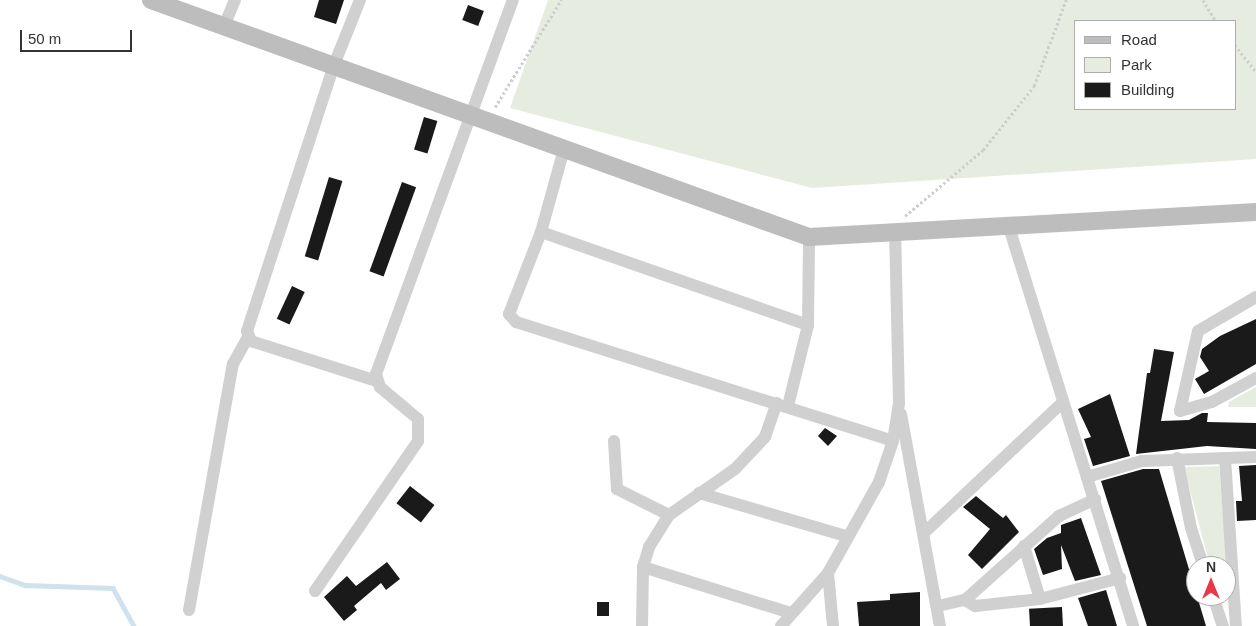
<!DOCTYPE html>
<style>
body{margin:0}
#map{position:relative;width:1256px;height:626px;overflow:hidden;background:#fff;font-family:Arial,sans-serif}
div>[style]{position:absolute}
.green>*{inset:0;background:#e6ecdf}
.stream>*{height:4.5px;margin:-2.25px;padding:0 2.25px;transform-origin:2.25px;border-radius:2.25px;background:#cfe2ee}
.building>*{inset:0;background:#1a1a1a;transform-origin:0 0}
.path>*{height:2.5px;margin-top:-1.25px;transform-origin:0;background:repeating-linear-gradient(90deg,#cdcdcd 0 2.5px,transparent 0 5px)}
.street>*{height:12px;margin:-6px;padding:0 6px;transform-origin:6px;border-radius:6px;background:#d0d0d0}
.secondary>*{height:18px;margin:-9px;padding:0 9px;transform-origin:9px;border-radius:9px;background:#bdbdbd}
span{translate:-50% -50%;white-space:nowrap;text-align:center;line-height:1.15;-webkit-text-stroke:5px #fff;paint-order:stroke}
.legend{position:absolute;left:1074px;top:20px;width:162px;height:90px;box-sizing:border-box;background:#fff;border:1px solid #adadad;margin:0;padding:6px 9px;list-style:none;font-size:15px;color:#333}
.legend li{display:flex;align-items:center;gap:10px;height:25px}
.legend b{width:25px;border:1px solid #adadad}
.north{position:absolute;left:1186px;top:556px;width:50px;height:50px;box-sizing:border-box;background:#fff;border:1px solid #adadad;border-radius:50%;rotate:0deg;font-size:14px;font-weight:700;line-height:20px;text-align:center;color:#333}
.north::after{content:'';display:block;margin:auto;width:18px;height:22px;background:#e63946;clip-path:polygon(50% 0,100% 100%,50% 72%,0 100%)}
.scale{position:absolute;left:20px;top:30px;width:112px;height:22px;box-sizing:border-box;border:2px solid #333;border-top:0;padding-left:6px;font-size:15px;line-height:18px;white-space:nowrap;color:#333;-webkit-text-stroke:4px #fff;paint-order:stroke}
</style>
<div id="map">
<div class="green">
<i style="clip-path:polygon(evenodd,548px 0,1256px 0,1256px 159px,812px 188px,510px 108px,548px 0,1075px 21px,1235px 21px,1235px 109px,1075px 109px,1075px 21px)"></i>
<i style="clip-path:polygon(1256px 387px,1256px 407px,1228px 407px,1229px 402px)"></i>
<i style="clip-path:polygon(1219px 466px,1229px 586px,1226px 587px,1226px 566px,1210px 566px,1184px 467px)"></i>
</div>
<div class="stream">
<i style="left:0;top:576px;width:27px;rotate:20deg"></i>
<i style="left:25px;top:585px;width:88px;rotate:2deg"></i>
<i style="left:113px;top:588px;width:43px;rotate:61.1deg"></i>
</div>
<div class="building">
<i style="clip-path:polygon(319px 0,344px 0,336px 24px,314px 17px)"></i>
<i style="left:468px;top:5px;width:17px;height:16px;rotate:21deg"></i>
<i style="left:424px;top:117px;width:14px;height:34px;rotate:17deg"></i>
<i style="left:329px;top:177px;width:14px;height:83px;rotate:17deg"></i>
<i style="left:402px;top:182px;width:15px;height:95px;rotate:20deg"></i>
<i style="left:292px;top:286px;width:14px;height:36px;rotate:25deg"></i>
<i style="clip-path:polygon(1256px 319px,1256px 364px,1204px 394px,1195px 379px,1209px 371px,1200px 357px,1202px 349px,1220px 336px)"></i>
<i style="clip-path:polygon(1154px 349px,1174px 352px,1161px 421px,1189px 420px,1202px 413px,1208px 413px,1207px 422px,1256px 423px,1256px 449px,1207px 446px,1136px 454px,1147px 373px,1150px 373px)"></i>
<i style="clip-path:polygon(1110px 394px,1130px 456px,1093px 466px,1084px 439px,1091px 437px,1078px 409px)"></i>
<i style="clip-path:polygon(825px 428px,837px 436px,828px 446px,818px 436px)"></i>
<i style="clip-path:polygon(1256px 465px,1256px 520px,1237px 521px,1236px 501px,1242px 501px,1239px 466px)"></i>
<i style="clip-path:polygon(1143px 469px,1159px 469px,1206px 626px,1147px 626px,1101px 481px)"></i>
<i style="left:410px;top:486px;width:31px;height:22px;rotate:38deg"></i>
<i style="clip-path:polygon(976px 496px,1003px 518px,1006px 515px,1019px 532px,982px 569px,968px 555px,990px 529px,963px 507px)"></i>
<i style="clip-path:polygon(1081px 518px,1101px 575px,1075px 581px,1061px 545px,1062px 569px,1043px 575px,1034px 549px,1047px 538px,1061px 533px,1061px 525px)"></i>
<i style="clip-path:polygon(387px 562px,400px 579px,386px 590px,381px 583px,354px 606px,357px 610px,344px 621px,324px 597px,347px 576px,356px 586px)"></i>
<i style="clip-path:polygon(1106px 590px,1117px 626px,1088px 626px,1078px 598px)"></i>
<i style="clip-path:polygon(920px 592px,920px 626px,859px 626px,857px 602px,890px 600px,890px 594px)"></i>
<i style="left:597px;top:602px;width:12px;height:14px"></i>
<i style="left:1062px;top:607px;width:19px;height:33px;rotate:87deg"></i>
</div>
<div class="path">
<i style="left:1203px;top:0;width:25px;rotate:58deg"></i>
<i style="left:1235px;top:45px;width:34px;rotate:52deg"></i>
<i style="left:495px;top:107px;width:126px;rotate:-58.3deg"></i>
<i style="left:905px;top:216px;width:102px;rotate:-40.2deg"></i>
<i style="left:983px;top:150px;width:82px;rotate:-51.4deg"></i>
<i style="left:1034px;top:86px;width:92px;rotate:-69.6deg"></i>
</div>
<div class="street">
<i style="left:360px;top:0;width:70px;rotate:111.8deg"></i>
<i style="left:334px;top:65px;width:280px;rotate:108.1deg"></i>
<i style="left:247px;top:331px;width:11px;rotate:68deg"></i>
<i style="left:251px;top:341px;width:131px;rotate:17.7deg"></i>
<i style="left:224px;top:26px;width:28px;rotate:-67deg"></i>
<i style="left:1008px;top:224px;width:421px;rotate:72.7deg"></i>
<i style="left:541px;top:232px;width:86px;rotate:-74.5deg"></i>
<i style="left:1256px;top:297px;width:67px;rotate:149.6deg"></i>
<i style="left:1198px;top:331px;width:82px;rotate:102.7deg"></i>
<i style="left:1180px;top:411px;width:33px;rotate:-16deg"></i>
<i style="left:1212px;top:402px;width:50px;rotate:-28.6deg"></i>
<i style="left:808px;top:325px;width:283px;rotate:-160.8deg"></i>
<i style="left:541px;top:232px;width:88px;rotate:111.3deg"></i>
<i style="left:509px;top:314px;width:11px;rotate:49deg"></i>
<i style="left:516px;top:322px;width:395px;rotate:17.5deg"></i>
<i style="left:788px;top:406px;width:83px;rotate:-76.1deg"></i>
<i style="left:808px;top:325px;width:88px;rotate:-89.3deg"></i>
<i style="left:901px;top:414px;width:216px;rotate:79.6deg"></i>
<i style="left:614px;top:441px;width:48px;rotate:86.4deg"></i>
<i style="left:617px;top:489px;width:58px;rotate:26.6deg"></i>
<i style="left:1177px;top:458px;width:71px;rotate:78.7deg"></i>
<i style="left:1191px;top:528px;width:40px;rotate:72deg"></i>
<i style="left:1225px;top:458px;width:168px;rotate:86.3deg"></i>
<i style="left:1087px;top:477px;width:57px;rotate:-16.2deg"></i>
<i style="left:1142px;top:461px;width:114px;rotate:-2deg"></i>
<i style="left:699px;top:493px;width:153px;rotate:16.3deg"></i>
<i style="left:925px;top:532px;width:187px;rotate:-43.3deg"></i>
<i style="left:1024px;top:546px;width:55px;rotate:73.2deg"></i>
<i style="left:643px;top:567px;width:155px;rotate:17.3deg"></i>
<i style="left:828px;top:573px;width:53px;rotate:84.6deg"></i>
<i style="left:315px;top:591px;width:182px;rotate:-55.5deg"></i>
<i style="left:418px;top:441px;width:22px;rotate:-90deg"></i>
<i style="left:418px;top:419px;width:50px;rotate:-139.9deg"></i>
<i style="left:380px;top:387px;width:14px;rotate:-107deg"></i>
<i style="left:376px;top:374px;width:398px;rotate:-69.9deg"></i>
<i style="left:1213px;top:596px;width:32px;rotate:72deg"></i>
<i style="left:965px;top:600px;width:12px;rotate:31deg"></i>
<i style="left:975px;top:606px;width:65px;rotate:-6.1deg"></i>
<i style="left:1040px;top:599px;width:83px;rotate:-14.7deg"></i>
<i style="left:938px;top:606px;width:28px;rotate:-13deg"></i>
<i style="left:965px;top:600px;width:126px;rotate:-41.8deg"></i>
<i style="left:1059px;top:516px;width:40px;rotate:-25deg"></i>
<i style="left:189px;top:610px;width:250px;rotate:-79.9deg"></i>
<i style="left:233px;top:364px;width:31px;rotate:-61deg"></i>
<i style="left:642px;top:626px;width:59px;rotate:-89deg"></i>
<i style="left:643px;top:567px;width:21px;rotate:-73deg"></i>
<i style="left:649px;top:547px;width:38px;rotate:-58deg"></i>
<i style="left:669px;top:515px;width:80px;rotate:-34.9deg"></i>
<i style="left:735px;top:469px;width:44px;rotate:-46.8deg"></i>
<i style="left:765px;top:437px;width:36px;rotate:-71deg"></i>
<i style="left:781px;top:626px;width:71px;rotate:-48.4deg"></i>
<i style="left:828px;top:573px;width:104px;rotate:-60.7deg"></i>
<i style="left:879px;top:482px;width:43px;rotate:-71.1deg"></i>
<i style="left:893px;top:441px;width:37px;rotate:-81deg"></i>
<i style="left:899px;top:404px;width:170px;rotate:-91.3deg"></i>
</div>
<div class="secondary">
<i style="left:151px;top:0;width:699px;rotate:19.81deg"></i>
<i style="left:809px;top:237px;width:448px;rotate:-3.2deg"></i>
</div>
<ul class="legend">
<li><b style="height:6px;background:#bdbdbd"></b>Road</li>
<li><b style="height:14px;background:#e6ecdf"></b>Park</li>
<li><b style="height:14px;background:#1a1a1a"></b>Building</li>
</ul>
<div class="north">N</div>
<div class="scale">50 m</div>
</div>
